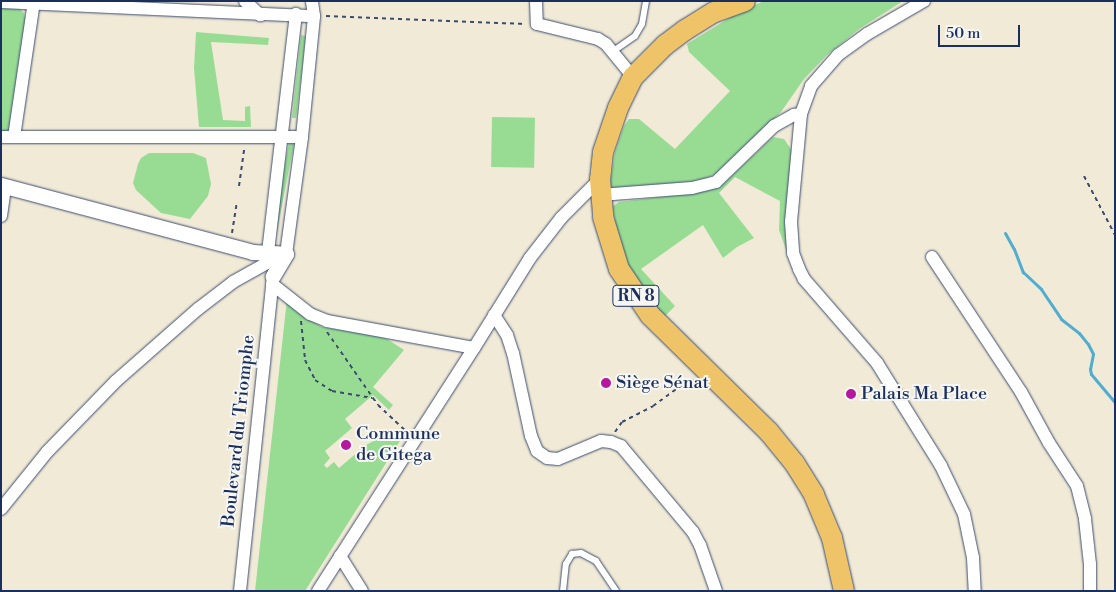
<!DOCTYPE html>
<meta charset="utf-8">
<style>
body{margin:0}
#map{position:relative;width:1116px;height:592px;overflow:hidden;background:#f0ead6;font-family:"Libre Bodoni",serif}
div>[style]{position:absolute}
.green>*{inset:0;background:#98dc94;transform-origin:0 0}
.stream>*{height:3px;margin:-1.5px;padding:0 1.5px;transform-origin:1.5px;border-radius:1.5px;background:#51adcf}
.path>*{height:2px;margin-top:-1px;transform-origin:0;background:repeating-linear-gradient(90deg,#3b4b70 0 4px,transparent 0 8px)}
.roads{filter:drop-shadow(0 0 1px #3b4b70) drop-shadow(0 0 1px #3b4b70)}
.service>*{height:6px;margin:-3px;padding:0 3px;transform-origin:3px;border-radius:3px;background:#fff}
.minor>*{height:12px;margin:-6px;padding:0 6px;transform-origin:6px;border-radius:6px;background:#fff}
.tertiary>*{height:15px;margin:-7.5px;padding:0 7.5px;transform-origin:7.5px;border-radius:7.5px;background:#fff}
.primary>*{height:20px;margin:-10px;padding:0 10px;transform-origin:10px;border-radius:10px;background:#efc469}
.dots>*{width:14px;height:14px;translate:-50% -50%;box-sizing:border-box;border:2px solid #f6f6f2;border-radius:50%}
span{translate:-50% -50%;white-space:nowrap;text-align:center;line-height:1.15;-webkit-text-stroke:4px #f6f6f2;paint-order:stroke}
.shield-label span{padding:1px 4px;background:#f6f6f2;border:1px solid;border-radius:4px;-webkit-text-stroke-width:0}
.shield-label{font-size:16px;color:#1b2f5e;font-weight:700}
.poi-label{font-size:18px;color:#1b2f5e}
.left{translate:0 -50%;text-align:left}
.street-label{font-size:18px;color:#1b2f5e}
.frame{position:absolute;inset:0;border:2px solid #1b2f5e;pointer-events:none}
.scale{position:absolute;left:938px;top:25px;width:82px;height:22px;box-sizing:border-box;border:2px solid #1b2f5e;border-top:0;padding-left:6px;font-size:15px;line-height:18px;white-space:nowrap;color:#1b2f5e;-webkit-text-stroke:4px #f6f6f2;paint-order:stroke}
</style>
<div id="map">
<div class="green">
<i style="clip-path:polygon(764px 1px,903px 1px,859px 29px,827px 55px,804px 79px,781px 112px,718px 173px,700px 181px,612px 188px,610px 184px,615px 152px,624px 126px,629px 119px,639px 119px,675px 149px,730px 91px,689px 52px,687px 44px,739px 12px)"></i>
<i style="clip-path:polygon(1px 7px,20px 9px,24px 13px,26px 22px,9px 131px,1px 132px)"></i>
<i style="clip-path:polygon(196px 32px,269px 38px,268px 45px,211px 42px,223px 120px,245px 121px,245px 107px,250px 106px,251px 127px,199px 127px,194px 68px)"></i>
<i style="clip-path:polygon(301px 35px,306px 36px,296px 118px,292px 118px)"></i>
<i style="left:492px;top:117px;width:43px;height:50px;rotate:1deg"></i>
<i style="clip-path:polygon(773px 137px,784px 139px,793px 152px,785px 222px,788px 255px,779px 230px,780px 201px,735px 177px,719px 193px,754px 238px,737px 247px,723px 258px,703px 225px,641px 269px,675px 306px,663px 318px,628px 271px,616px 231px,613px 206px,619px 202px,692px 193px,723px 184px)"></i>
<i style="left:289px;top:143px;width:5px;height:101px;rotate:11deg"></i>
<i style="clip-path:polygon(149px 153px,193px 153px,206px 158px,211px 184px,208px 196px,190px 219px,161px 213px,136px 190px,133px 183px,138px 164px,141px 158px)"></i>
<i style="clip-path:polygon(287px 299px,300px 313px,322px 327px,377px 336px,387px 339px,404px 350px,373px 387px,393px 405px,389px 410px,373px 395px,345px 419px,352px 428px,325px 451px,330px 458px,324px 465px,327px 468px,334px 462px,339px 468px,366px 445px,383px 436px,390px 436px,400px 441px,305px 591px,255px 591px)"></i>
</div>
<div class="stream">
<i style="left:1005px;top:233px;width:18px;rotate:61deg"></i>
<i style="left:1014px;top:249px;width:25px;rotate:69deg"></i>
<i style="left:1023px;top:272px;width:25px;rotate:43deg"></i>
<i style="left:1041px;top:289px;width:36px;rotate:56deg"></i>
<i style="left:1061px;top:319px;width:23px;rotate:38deg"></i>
<i style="left:1079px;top:333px;width:14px;rotate:51deg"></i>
<i style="left:1088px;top:344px;width:11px;rotate:63deg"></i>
<i style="left:1093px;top:354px;width:15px;rotate:101deg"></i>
<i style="left:1090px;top:369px;width:5px;rotate:79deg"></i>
<i style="left:1091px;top:374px;width:38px;rotate:50deg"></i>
</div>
<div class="path">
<i style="left:326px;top:16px;width:200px;rotate:2.3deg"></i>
<i style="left:1084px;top:176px;width:67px;rotate:62.3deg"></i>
<i style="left:239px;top:186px;width:37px;rotate:-82deg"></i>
<i style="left:232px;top:233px;width:30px;rotate:-81deg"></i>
<i style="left:301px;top:321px;width:39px;rotate:84deg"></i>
<i style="left:305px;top:360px;width:22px;rotate:63deg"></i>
<i style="left:315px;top:380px;width:20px;rotate:33deg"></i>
<i style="left:332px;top:391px;width:41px;rotate:9.9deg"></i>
<i style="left:327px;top:332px;width:89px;rotate:55.1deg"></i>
<i style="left:378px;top:405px;width:38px;rotate:43deg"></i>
<i style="left:615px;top:432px;width:12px;rotate:-55deg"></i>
<i style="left:622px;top:422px;width:35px;rotate:-27deg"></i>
<i style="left:653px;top:406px;width:31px;rotate:-36deg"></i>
<i style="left:678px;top:388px;width:19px;rotate:-25deg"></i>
</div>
<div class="roads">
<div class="service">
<i style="left:612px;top:52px;width:28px;rotate:-35deg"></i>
<i style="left:635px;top:36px;width:14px;rotate:-60deg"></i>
<i style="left:642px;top:24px;width:23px;rotate:-80deg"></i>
<i style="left:563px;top:591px;width:27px;rotate:-84deg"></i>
<i style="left:566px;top:564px;width:12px;rotate:-59deg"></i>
<i style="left:572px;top:554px;width:9px;rotate:-6deg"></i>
<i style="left:581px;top:553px;width:17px;rotate:28deg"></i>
<i style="left:596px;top:561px;width:36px;rotate:56deg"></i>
</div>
<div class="minor">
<i style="left:245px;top:1px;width:21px;rotate:43deg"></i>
<i style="left:536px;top:1px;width:23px;rotate:88deg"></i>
<i style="left:537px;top:24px;width:63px;rotate:13.8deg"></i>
<i style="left:598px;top:39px;width:9px;rotate:32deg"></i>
<i style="left:606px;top:44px;width:43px;rotate:50.7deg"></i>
<i style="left:1px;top:2px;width:313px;rotate:2.6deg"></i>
<i style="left:801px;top:114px;width:108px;rotate:95.3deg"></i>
<i style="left:791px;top:222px;width:31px;rotate:86deg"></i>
<i style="left:793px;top:253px;width:17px;rotate:69deg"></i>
<i style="left:799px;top:269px;width:11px;rotate:63deg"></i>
<i style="left:804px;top:279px;width:111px;rotate:49deg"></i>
<i style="left:877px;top:363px;width:121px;rotate:58.1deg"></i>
<i style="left:941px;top:466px;width:53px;rotate:64.4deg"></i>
<i style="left:964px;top:514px;width:45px;rotate:78.4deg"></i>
<i style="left:973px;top:558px;width:33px;rotate:87deg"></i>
<i style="left:1px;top:137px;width:301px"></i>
<i style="left:14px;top:137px;width:137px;rotate:-81.6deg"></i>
<i style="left:600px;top:195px;width:92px;rotate:-4.4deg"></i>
<i style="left:692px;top:188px;width:25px;rotate:-14deg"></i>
<i style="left:716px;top:182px;width:81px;rotate:-44deg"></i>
<i style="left:774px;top:126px;width:23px;rotate:-29deg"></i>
<i style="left:794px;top:115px;width:7px;rotate:-8deg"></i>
<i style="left:801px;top:114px;width:30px;rotate:-70deg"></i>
<i style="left:811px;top:86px;width:41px;rotate:-48.9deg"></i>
<i style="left:838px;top:55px;width:36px;rotate:-36deg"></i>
<i style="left:867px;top:34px;width:66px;rotate:-30.1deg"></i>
<i style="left:1px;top:216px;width:30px;rotate:-82deg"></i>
<i style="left:268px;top:252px;width:240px;rotate:-83.3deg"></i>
<i style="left:286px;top:254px;width:118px;rotate:-82.2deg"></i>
<i style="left:302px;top:137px;width:122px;rotate:-84.3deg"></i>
<i style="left:314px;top:16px;width:15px;rotate:-98deg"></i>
<i style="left:932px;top:257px;width:162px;rotate:56.6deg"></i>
<i style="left:1021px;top:392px;width:58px;rotate:61.2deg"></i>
<i style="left:1049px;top:443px;width:51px;rotate:56.9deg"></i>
<i style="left:1077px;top:486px;width:34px;rotate:76deg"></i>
<i style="left:1085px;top:519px;width:45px;rotate:83.7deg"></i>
<i style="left:1090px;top:564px;width:27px;rotate:90deg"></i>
<i style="left:272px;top:284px;width:48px;rotate:38.3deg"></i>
<i style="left:310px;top:314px;width:18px;rotate:22deg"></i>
<i style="left:327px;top:321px;width:149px;rotate:10.4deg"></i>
<i style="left:494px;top:315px;width:24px;rotate:57deg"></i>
<i style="left:507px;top:335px;width:19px;rotate:72deg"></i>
<i style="left:513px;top:353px;width:85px;rotate:77.8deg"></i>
<i style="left:531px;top:436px;width:16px;rotate:68deg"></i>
<i style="left:537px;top:451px;width:12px;rotate:35deg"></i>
<i style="left:547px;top:458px;width:11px;rotate:5deg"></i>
<i style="left:558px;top:459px;width:47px;rotate:-22.7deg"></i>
<i style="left:601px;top:441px;width:10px;rotate:6deg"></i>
<i style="left:611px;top:442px;width:11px;rotate:22deg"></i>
<i style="left:621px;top:446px;width:112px;rotate:50.1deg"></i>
<i style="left:693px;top:532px;width:15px;rotate:62deg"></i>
<i style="left:700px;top:545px;width:49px;rotate:70.8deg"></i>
<i style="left:1px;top:509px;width:73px;rotate:-51.1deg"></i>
<i style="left:47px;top:452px;width:99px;rotate:-45.8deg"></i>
<i style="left:116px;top:381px;width:109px;rotate:-41.3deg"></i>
<i style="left:198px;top:309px;width:44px;rotate:-37.6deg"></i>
<i style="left:233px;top:282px;width:41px;rotate:-29.1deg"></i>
<i style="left:340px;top:556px;width:41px;rotate:57.8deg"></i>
<i style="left:240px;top:591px;width:317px;rotate:-84deg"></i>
<i style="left:318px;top:591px;width:289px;rotate:-57.3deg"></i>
<i style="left:474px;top:348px;width:106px;rotate:-58.1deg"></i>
<i style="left:530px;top:258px;width:51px;rotate:-52.2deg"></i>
<i style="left:561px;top:218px;width:55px;rotate:-45deg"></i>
</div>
<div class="tertiary">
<i style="left:1px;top:185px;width:260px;rotate:14.9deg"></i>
<i style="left:252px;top:252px;width:34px;rotate:3deg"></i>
<i style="left:286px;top:254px;width:26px;rotate:121deg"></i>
</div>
<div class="primary">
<i style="left:745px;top:1px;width:33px;rotate:160deg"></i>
<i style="left:714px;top:12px;width:34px;rotate:148deg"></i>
<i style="left:685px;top:30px;width:25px;rotate:143deg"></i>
<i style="left:665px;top:45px;width:45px;rotate:135deg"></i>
<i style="left:633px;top:77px;width:34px;rotate:116deg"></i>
<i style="left:618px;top:108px;width:46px;rotate:108.8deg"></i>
<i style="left:603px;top:152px;width:27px;rotate:96deg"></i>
<i style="left:600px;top:179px;width:38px;rotate:85deg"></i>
<i style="left:603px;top:217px;width:54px;rotate:72.9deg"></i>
<i style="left:619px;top:269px;width:55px;rotate:56deg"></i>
<i style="left:650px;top:315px;width:167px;rotate:44.5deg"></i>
<i style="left:769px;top:432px;width:41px;rotate:50.9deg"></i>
<i style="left:795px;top:464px;width:36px;rotate:58deg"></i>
<i style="left:814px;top:495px;width:47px;rotate:67.3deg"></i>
<i style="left:832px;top:538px;width:54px;rotate:77.2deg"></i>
</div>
</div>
<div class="dots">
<i style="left:606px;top:383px;background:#b5179e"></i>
<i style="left:851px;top:394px;background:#b5179e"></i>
<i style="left:346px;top:445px;background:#b5179e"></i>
</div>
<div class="shield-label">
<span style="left:636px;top:296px">RN 8</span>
</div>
<div class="poi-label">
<span class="left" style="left:616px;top:383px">Siège Sénat</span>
<span class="left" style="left:861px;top:394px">Palais Ma Place</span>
<span class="left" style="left:356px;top:445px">Commune<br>de Gitega</span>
</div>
<div class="street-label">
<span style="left:239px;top:431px;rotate:-84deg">Boulevard du Triomphe</span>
</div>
<div class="frame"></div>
<div class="scale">50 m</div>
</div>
